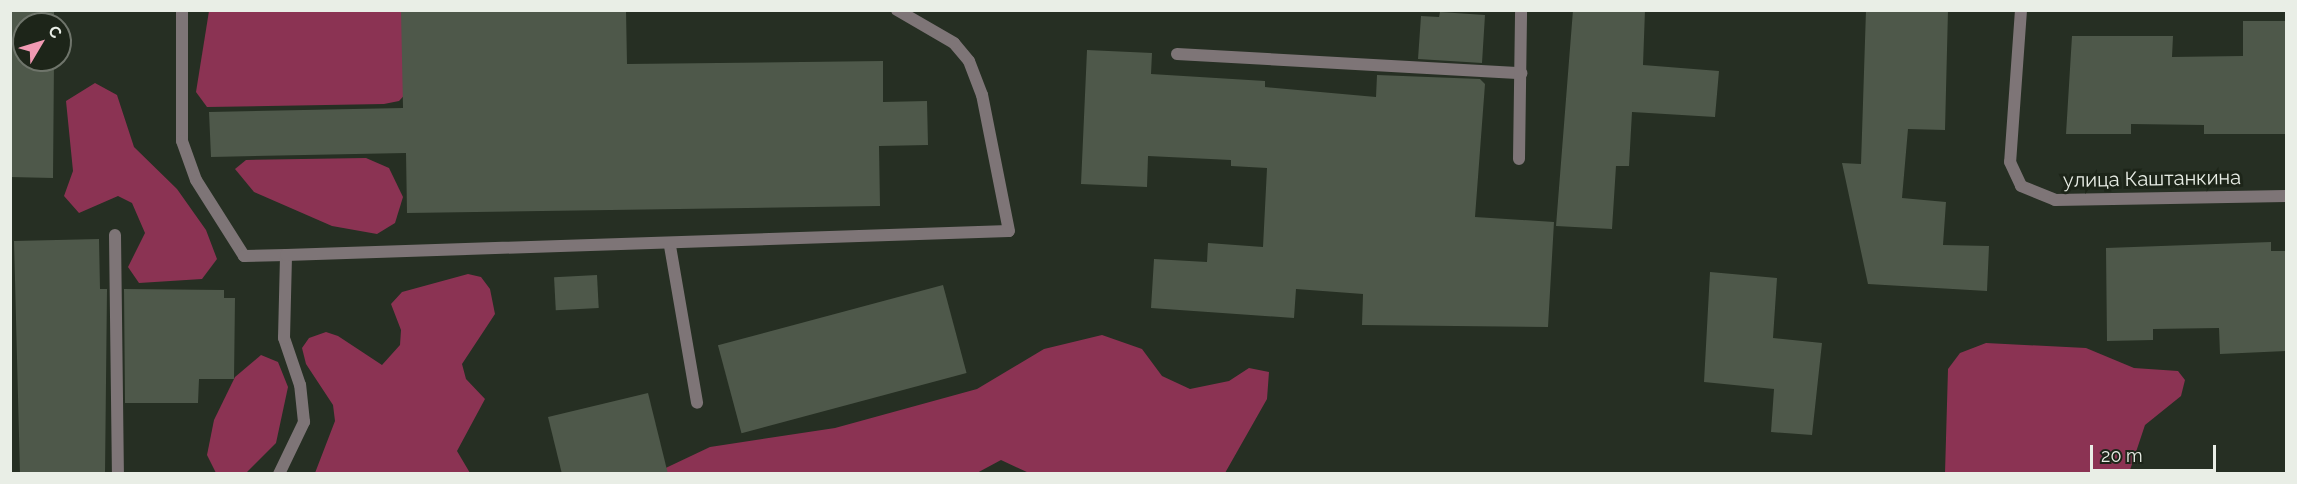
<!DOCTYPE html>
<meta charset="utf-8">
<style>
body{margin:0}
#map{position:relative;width:2297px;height:484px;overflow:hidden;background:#262f23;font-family:Raleway,sans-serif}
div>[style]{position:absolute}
.forest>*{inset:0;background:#8b3353}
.building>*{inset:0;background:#4e584a;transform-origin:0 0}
.service>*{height:12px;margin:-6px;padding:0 6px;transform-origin:6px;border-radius:6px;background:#7e7577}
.minor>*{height:12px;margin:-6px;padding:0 6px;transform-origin:6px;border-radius:6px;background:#7e7577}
span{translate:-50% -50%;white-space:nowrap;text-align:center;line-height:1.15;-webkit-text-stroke:6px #1d2519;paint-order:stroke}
.street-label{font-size:20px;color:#e9eee6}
.frame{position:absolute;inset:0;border:12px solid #e9eee6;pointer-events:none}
.north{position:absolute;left:12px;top:12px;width:60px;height:60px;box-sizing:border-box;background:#1d2519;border:2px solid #6f756b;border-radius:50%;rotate:52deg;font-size:16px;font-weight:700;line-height:24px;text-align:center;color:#e9eee6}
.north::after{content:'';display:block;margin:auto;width:21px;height:27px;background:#f19ab3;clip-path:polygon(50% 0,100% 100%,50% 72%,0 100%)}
.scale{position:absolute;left:2090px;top:445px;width:126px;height:27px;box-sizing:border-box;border:3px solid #e9eee6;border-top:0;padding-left:8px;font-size:18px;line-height:21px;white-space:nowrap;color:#e9eee6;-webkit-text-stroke:4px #1d2519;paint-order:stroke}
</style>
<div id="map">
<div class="forest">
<i style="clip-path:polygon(209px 11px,412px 11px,412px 87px,399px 101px,384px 104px,207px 107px,196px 92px)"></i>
<i style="clip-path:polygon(95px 83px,117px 95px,134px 147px,177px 189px,206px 230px,217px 259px,202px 279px,139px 283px,128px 267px,145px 233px,132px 203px,118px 196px,79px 213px,64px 196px,73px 171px,66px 101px)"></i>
<i style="clip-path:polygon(366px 158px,389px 168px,403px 197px,395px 223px,377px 234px,332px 226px,254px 192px,235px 169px,246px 160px)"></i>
<i style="clip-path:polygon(468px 274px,481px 277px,490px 289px,495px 314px,462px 364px,466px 379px,485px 399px,457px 451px,470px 473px,315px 473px,335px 421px,333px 405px,306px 364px,302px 348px,309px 338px,326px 332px,338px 336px,382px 365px,400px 345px,401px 330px,391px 304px,402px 292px)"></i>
<i style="clip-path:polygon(1102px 335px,1142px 349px,1162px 376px,1190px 389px,1229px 381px,1249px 368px,1269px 372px,1267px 399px,1225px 473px,1029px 473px,1001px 460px,975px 474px,653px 474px,710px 447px,835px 428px,977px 389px,1044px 349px)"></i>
<i style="clip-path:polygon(1986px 343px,2086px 348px,2134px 368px,2178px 371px,2185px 380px,2181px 396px,2145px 425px,2129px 473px,1945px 473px,1948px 369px,1960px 353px)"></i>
<i style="clip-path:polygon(261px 355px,278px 362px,288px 387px,276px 443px,246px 473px,216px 473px,207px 455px,214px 420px,235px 377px)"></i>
</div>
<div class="building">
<i style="clip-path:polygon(10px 10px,54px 10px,54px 24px,24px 24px,24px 60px,54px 60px,53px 178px,10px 177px)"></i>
<i style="clip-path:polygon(401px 10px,626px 10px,627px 64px,883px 61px,883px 102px,927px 101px,928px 145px,879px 146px,880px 206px,407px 213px,406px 153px,211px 157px,209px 112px,403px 108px)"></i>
<i style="clip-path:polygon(1573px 10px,1645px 10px,1643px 65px,1719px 71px,1715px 117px,1632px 112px,1629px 166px,1616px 166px,1612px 229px,1556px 226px)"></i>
<i style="clip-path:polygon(1866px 10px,1948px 10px,1945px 130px,1908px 129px,1902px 198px,1946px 202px,1943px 245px,1989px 246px,1987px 291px,1868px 284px,1842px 163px,1861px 164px)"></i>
<i style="clip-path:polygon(1440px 12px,1485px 15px,1482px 63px,1418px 59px,1421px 16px,1439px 17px)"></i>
<i style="clip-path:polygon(2243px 21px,2286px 21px,2286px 134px,2204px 134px,2204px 125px,2131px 124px,2131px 134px,2066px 134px,2072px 36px,2173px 36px,2172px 57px,2243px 56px)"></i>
<i style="clip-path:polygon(1087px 50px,1152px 53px,1151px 74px,1265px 81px,1265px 87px,1376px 97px,1377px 75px,1480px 79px,1485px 84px,1475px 217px,1554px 222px,1548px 327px,1362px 325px,1363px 294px,1296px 289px,1294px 318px,1151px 308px,1154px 259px,1207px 262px,1208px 243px,1263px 247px,1267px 168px,1231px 166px,1231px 160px,1148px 156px,1147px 187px,1081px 184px)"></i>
<i style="clip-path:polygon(99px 239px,100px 289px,107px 289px,105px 474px,20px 474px,14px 241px)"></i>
<i style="clip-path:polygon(2271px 242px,2271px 251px,2286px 251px,2286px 351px,2220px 354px,2219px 328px,2153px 329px,2153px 340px,2107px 341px,2106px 248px)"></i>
<i style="clip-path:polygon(1710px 272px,1777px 278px,1773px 338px,1822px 343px,1812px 435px,1771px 432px,1774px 389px,1704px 382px)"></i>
<i style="left:597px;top:275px;width:33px;height:43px;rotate:87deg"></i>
<i style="left:943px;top:285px;width:91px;height:233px;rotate:75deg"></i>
<i style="clip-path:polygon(124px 289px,224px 290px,224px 298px,235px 298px,234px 379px,199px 379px,198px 403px,125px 403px)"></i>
<i style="clip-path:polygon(648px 393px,668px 474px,562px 474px,548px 417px)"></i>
</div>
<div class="service">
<i style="left:182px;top:10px;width:131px;rotate:90deg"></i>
<i style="left:182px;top:141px;width:41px;rotate:70.3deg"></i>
<i style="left:196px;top:180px;width:90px;rotate:57.7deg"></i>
<i style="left:244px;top:256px;width:42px;rotate:-1.4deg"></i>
<i style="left:1177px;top:54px;width:345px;rotate:3.2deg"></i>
<i style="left:115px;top:235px;width:239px;rotate:89.3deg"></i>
<i style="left:670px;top:246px;width:159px;rotate:80.2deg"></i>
<i style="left:279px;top:474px;width:58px;rotate:-64.3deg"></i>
<i style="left:304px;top:422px;width:37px;rotate:-96deg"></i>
<i style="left:300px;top:385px;width:50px;rotate:-108.8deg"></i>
<i style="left:284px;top:338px;width:83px;rotate:-88.6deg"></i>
<i style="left:286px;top:255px;width:723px;rotate:-1.9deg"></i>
<i style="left:1009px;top:231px;width:139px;rotate:-101.2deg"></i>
<i style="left:982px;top:95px;width:36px;rotate:-111deg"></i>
<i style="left:969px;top:61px;width:23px;rotate:-130deg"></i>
<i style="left:954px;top:43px;width:66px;rotate:-149.9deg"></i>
</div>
<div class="minor">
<i style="left:2021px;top:10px;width:152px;rotate:94.1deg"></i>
<i style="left:2010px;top:162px;width:26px;rotate:65deg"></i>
<i style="left:2021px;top:186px;width:37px;rotate:22deg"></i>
<i style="left:2055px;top:200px;width:231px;rotate:-1deg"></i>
<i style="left:1519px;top:159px;width:149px;rotate:-89.2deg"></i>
</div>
<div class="street-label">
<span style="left:2152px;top:179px;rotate:-1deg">улица Каштанкина</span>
</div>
<div class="frame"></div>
<div class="north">С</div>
<div class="scale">20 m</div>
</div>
